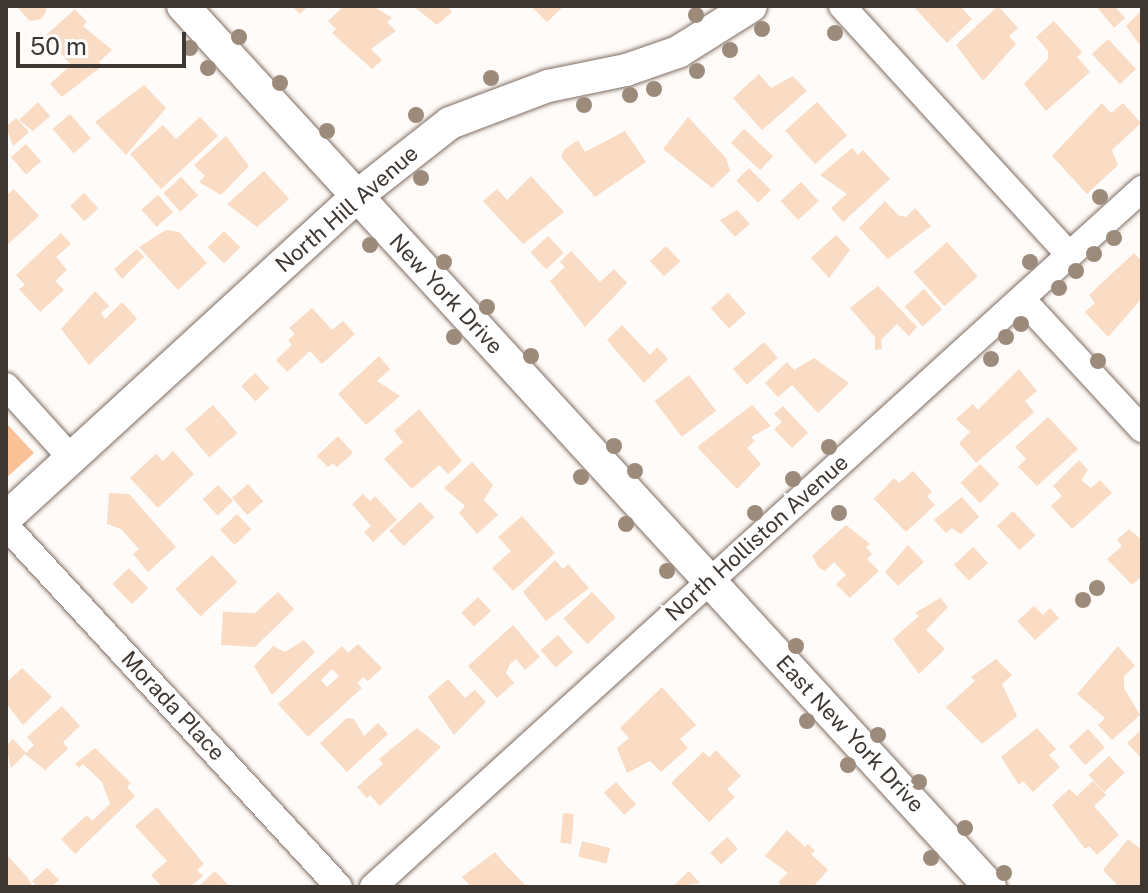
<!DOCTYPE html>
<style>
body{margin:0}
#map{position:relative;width:1148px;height:893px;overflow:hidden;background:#fffbf8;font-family:"Public Sans",sans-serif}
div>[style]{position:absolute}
.green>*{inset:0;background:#fac197}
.building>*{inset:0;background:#fadbc4;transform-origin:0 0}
.roads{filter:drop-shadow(0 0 2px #7e6d62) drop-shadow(0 0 2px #7e6d62)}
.minor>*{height:26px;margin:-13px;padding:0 13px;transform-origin:13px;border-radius:13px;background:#fff}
.tertiary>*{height:32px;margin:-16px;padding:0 16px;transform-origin:16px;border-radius:16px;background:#fff}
.trees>*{width:16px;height:16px;margin:-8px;border-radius:50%;background:#9c8a7b}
span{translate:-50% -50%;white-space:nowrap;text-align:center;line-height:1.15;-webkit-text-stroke:7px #fff;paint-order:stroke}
.street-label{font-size:22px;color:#3e3732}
.frame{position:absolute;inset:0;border:8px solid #3e3732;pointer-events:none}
.scale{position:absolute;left:16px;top:32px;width:170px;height:36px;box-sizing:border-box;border:4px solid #3e3732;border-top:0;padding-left:10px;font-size:24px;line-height:28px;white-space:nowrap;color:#3e3732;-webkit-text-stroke:6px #fff;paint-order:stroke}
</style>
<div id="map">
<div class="green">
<i style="clip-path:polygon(6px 423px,34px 453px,6px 478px)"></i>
</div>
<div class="building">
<i style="clip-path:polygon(16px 6px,46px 6px,46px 12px,41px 19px,30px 21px)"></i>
<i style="clip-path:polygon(292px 6px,308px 6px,300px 14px)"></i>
<i style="clip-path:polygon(344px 6px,373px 6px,392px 18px,387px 22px,396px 31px,371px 49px,382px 60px,372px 69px,332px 33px,336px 29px,328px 21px)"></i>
<i style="clip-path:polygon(413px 6px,447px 6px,452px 12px,437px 25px)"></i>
<i style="clip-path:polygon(531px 6px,564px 6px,547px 22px)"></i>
<i style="clip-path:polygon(913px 6px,960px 6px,972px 19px,947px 43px)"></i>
<i style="clip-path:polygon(998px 6px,1018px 28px,1009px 36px,1016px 44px,983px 81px,956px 45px)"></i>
<i style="clip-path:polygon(1096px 6px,1114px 6px,1125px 18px,1114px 28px)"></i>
<i style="clip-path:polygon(75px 9px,87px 22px,83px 26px,112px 50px,99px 62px,102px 66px,62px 97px,50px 84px,71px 65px,45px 36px)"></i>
<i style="clip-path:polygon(1142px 10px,1142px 48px,1126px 26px)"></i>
<i style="clip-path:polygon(1054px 21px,1082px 52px,1077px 57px,1090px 72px,1046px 111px,1024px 84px,1048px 59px,1048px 51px,1036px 37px)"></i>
<i style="left:1108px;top:39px;width:41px;height:22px;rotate:47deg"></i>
<i style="clip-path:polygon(759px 74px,771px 88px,793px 76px,807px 91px,762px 130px,733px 98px)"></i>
<i style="clip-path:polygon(144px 85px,166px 108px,126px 155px,95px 122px)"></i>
<i style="clip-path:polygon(38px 102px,50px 116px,33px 131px,19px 120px)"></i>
<i style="left:817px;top:102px;width:45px;height:43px;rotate:48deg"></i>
<i style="clip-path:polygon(1102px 103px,1111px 113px,1123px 103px,1141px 123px,1112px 150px,1118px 165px,1087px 194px,1052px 156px)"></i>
<i style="left:70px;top:114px;width:32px;height:23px;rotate:49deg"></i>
<i style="clip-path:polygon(200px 117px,218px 136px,161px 189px,130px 154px,163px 125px,176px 139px)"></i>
<i style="clip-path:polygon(688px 117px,726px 158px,730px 171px,712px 188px,663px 149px)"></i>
<i style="clip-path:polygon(16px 118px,29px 132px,13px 146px,6px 127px)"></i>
<i style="left:744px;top:129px;width:40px;height:19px;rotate:43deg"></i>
<i style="clip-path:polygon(625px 131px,646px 162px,595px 197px,561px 157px,564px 150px,578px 140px,585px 152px)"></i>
<i style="clip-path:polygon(226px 136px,249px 166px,221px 195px,199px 182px,205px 176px,194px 165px)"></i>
<i style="left:26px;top:144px;width:23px;height:20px;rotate:49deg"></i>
<i style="clip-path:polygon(852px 148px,858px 155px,863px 150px,890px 179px,843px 222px,831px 208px,847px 194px,820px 175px)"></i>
<i style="left:749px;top:168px;width:31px;height:18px;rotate:45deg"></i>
<i style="clip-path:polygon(264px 171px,289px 199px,257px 227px,227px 204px)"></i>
<i style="clip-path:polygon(531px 176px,564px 212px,523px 244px,483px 201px,497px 189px,507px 200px)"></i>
<i style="left:181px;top:177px;width:25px;height:24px;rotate:47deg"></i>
<i style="left:801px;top:182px;width:26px;height:28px;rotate:47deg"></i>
<i style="clip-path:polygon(14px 189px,39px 216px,6px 246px,6px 196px)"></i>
<i style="left:84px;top:193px;width:21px;height:19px;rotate:47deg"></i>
<i style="left:158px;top:195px;width:23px;height:22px;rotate:49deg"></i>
<i style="clip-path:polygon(885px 201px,898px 215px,906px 217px,915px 208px,931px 226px,888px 259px,859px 228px)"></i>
<i style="clip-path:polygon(737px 210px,750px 224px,735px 237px,720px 220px)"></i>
<i style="clip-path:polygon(166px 230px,179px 232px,207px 263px,178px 290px,139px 247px)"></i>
<i style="left:224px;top:231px;width:23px;height:23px;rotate:45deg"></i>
<i style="clip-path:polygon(61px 233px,71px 244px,56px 257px,67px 270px,55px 281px,64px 290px,40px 312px,19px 289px,25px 285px,16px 275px)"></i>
<i style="clip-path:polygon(836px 235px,850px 250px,829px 278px,811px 258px)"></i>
<i style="left:548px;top:236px;width:23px;height:24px;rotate:47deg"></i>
<i style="left:947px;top:242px;width:46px;height:45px;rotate:48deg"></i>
<i style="left:666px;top:246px;width:21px;height:22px;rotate:47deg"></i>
<i style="clip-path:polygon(137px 249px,144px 257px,122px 279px,114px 269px)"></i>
<i style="clip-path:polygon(571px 251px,600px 282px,614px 269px,627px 283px,585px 327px,550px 281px,565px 267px,560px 262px)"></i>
<i style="clip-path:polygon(1134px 253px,1142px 261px,1142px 298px,1108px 337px,1085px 312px,1095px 303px,1089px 295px)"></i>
<i style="clip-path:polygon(878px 286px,917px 327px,909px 336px,897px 324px,881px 340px,882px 349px,875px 350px,875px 337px,850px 308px)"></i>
<i style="left:924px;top:289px;width:27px;height:26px;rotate:48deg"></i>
<i style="clip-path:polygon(95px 291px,109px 306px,101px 313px,105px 319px,122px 302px,137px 319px,89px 365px,61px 329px)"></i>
<i style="left:728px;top:293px;width:27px;height:23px;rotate:48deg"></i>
<i style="clip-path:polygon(312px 308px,332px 330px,343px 321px,355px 334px,322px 364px,310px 351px,287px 372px,276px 360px,292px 345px,288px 340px,295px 334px,289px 328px)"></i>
<i style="clip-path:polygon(622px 325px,650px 355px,657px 347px,668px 359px,644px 383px,607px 340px)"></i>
<i style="left:764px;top:342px;width:21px;height:41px;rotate:49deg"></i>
<i style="clip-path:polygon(379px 356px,390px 369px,377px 381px,400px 396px,366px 425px,338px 394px)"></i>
<i style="clip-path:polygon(814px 358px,849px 383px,818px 413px,792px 385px,778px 397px,765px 383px,787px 362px,794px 370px)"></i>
<i style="clip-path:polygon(1019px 369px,1037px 391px,1025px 401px,1034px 412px,976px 463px,959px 443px,970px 432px,956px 419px,973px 404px,978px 410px)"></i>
<i style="left:255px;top:373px;width:21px;height:19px;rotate:47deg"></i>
<i style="left:689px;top:375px;width:45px;height:43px;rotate:53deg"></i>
<i style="left:213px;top:405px;width:37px;height:37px;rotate:49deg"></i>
<i style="clip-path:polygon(752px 405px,771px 426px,751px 437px,755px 441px,747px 448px,761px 464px,737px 489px,697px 447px)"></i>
<i style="clip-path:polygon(783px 406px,808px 433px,792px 448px,774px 429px,782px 422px,774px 414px)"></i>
<i style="clip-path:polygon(419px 409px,462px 461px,448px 474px,439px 465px,412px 489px,384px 459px,403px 442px,394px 431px)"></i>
<i style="clip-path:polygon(1048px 417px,1078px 449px,1037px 486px,1018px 467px,1026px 459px,1015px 447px)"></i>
<i style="clip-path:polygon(338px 436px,353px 453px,337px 467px,333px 463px,328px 467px,317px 456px)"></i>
<i style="clip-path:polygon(173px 451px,194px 474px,158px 508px,130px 478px,156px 454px,163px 461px)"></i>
<i style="clip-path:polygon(1079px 460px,1088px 470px,1081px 480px,1091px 488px,1100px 480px,1112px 493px,1072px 529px,1051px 506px,1062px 496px,1053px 486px)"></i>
<i style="clip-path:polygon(472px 462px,493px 485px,484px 500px,498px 515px,477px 534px,459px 513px,465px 506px,444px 488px)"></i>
<i style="left:980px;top:464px;width:28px;height:27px;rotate:46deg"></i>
<i style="clip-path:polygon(913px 471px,932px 492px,927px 496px,935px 505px,906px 532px,874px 499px,894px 478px,899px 483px)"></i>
<i style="left:248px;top:484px;width:23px;height:21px;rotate:49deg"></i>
<i style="left:218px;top:485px;width:22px;height:21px;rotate:47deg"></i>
<i style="clip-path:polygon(109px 493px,129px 494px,176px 547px,148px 572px,133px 554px,139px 549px,121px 529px,107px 524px)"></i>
<i style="clip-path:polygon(363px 494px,370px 501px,375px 496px,397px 520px,373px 542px,364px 532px,371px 526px,352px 504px)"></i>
<i style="clip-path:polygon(962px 497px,979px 517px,961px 534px,952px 528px,946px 533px,934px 520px)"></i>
<i style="left:420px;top:502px;width:21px;height:42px;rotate:47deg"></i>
<i style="left:1013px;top:511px;width:33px;height:22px;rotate:47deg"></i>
<i style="left:237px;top:514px;width:21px;height:23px;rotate:47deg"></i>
<i style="clip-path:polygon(522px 516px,555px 553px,513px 591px,492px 568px,511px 551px,498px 537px)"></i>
<i style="clip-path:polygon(846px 525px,870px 544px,866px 547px,872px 554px,867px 559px,879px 571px,850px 598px,836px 584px,846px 575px,834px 562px,825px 571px,819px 568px,812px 556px)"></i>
<i style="clip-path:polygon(1129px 529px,1142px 540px,1142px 576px,1132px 585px,1107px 559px,1122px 546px,1117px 540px)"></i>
<i style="clip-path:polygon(908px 545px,924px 562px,898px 586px,885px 572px)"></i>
<i style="left:973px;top:547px;width:22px;height:26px;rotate:47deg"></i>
<i style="left:212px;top:555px;width:37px;height:50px;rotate:47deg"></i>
<i style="clip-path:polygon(555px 560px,563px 569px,568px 564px,589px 588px,546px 621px,523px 592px)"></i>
<i style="left:129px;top:568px;width:28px;height:23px;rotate:46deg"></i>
<i style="clip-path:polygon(278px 592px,294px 609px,255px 647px,221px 645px,223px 612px,255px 613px)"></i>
<i style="left:592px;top:592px;width:35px;height:39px;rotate:47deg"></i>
<i style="left:478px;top:597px;width:19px;height:23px;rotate:47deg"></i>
<i style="clip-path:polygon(940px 598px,948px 607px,926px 630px,945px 649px,919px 674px,893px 639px,919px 616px,915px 613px)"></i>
<i style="clip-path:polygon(1034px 606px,1043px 615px,1050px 608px,1059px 618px,1035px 640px,1017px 621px)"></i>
<i style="clip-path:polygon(513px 625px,540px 657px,525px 670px,516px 659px,510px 664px,506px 673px,514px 683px,497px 698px,468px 666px)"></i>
<i style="left:558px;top:635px;width:23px;height:23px;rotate:49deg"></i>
<i style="clip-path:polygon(304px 640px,315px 652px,272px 695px,254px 666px,273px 646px,285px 652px)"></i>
<i style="clip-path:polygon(evenodd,358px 644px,382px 668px,368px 681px,363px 677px,357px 683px,362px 688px,308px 737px,278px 704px,342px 646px,348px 653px,358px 644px,332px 669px,339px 676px,327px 687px,321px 680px,332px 669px)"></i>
<i style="clip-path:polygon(1118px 646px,1135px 666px,1124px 676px,1124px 688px,1140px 715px,1112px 740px,1098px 725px,1105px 718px,1077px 694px)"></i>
<i style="clip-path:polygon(996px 659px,1012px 675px,1002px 684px,1017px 716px,982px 744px,946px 707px,975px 681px,971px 677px)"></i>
<i style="clip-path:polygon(22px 668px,52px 697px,23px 725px,6px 703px,6px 683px)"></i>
<i style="clip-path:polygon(448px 679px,465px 698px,475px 690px,486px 702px,454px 735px,428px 697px)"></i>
<i style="clip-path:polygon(662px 687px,696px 725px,680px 739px,688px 748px,661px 772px,650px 761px,627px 773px,617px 748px,629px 738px,620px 728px)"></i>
<i style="clip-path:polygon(62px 706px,80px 726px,63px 742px,68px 749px,45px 770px,25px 754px,11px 768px,6px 746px,13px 739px,26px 753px,34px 745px,27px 737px)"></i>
<i style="clip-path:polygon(347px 718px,354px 719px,364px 736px,378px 723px,388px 734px,347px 772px,320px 743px)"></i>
<i style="clip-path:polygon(417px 728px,441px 747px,380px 806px,370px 795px,367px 798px,357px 787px,383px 764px,379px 759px)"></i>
<i style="clip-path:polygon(1037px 728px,1056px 749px,1049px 755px,1060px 767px,1033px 792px,1023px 781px,1019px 785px,1001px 757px)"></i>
<i style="left:1088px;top:729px;width:25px;height:26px;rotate:48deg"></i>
<i style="clip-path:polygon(1142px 729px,1142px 759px,1127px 743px)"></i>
<i style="clip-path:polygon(95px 748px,131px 783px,127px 787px,135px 796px,75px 854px,61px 839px,87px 815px,92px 821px,110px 804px,102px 782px,83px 764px,79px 768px,75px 764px)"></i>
<i style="clip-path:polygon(716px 750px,741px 776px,727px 789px,735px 797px,709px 822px,671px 783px,703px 752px,709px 757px)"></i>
<i style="left:1109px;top:756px;width:23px;height:28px;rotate:47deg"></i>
<i style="clip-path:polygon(1093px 781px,1106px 795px,1094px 806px,1119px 835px,1097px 855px,1089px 846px,1085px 849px,1052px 805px,1069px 789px,1077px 796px)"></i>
<i style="left:616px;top:782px;width:30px;height:16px;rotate:48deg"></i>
<i style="clip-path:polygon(157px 807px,204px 864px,197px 870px,203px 876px,190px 887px,162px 887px,151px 875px,167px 861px,135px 826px)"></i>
<i style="left:563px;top:813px;width:11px;height:30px;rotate:5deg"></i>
<i style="clip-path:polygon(787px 830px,805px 847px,808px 844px,815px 851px,811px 854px,828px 870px,813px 887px,783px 887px,778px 882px,788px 873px,765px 856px)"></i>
<i style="left:727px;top:837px;width:16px;height:23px;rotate:47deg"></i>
<i style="clip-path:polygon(1128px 839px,1142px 850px,1142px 887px,1119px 887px,1103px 870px)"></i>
<i style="left:582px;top:841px;width:29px;height:16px;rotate:14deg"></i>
<i style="clip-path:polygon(495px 852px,504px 863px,527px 887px,471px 887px,462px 877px)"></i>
<i style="clip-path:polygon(6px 854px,27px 877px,33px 887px,6px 887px)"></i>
<i style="clip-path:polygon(47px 868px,59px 880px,51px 887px,37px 887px,32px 881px)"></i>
<i style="clip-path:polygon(215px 871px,230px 887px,198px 887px)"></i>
<i style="clip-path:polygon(689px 871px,700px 883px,672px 887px)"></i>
</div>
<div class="roads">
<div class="minor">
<i style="left:842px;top:6px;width:337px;rotate:47.6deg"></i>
<i style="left:1022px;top:299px;width:177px;rotate:47.3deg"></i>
<i style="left:6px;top:386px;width:97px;rotate:47.9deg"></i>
<i style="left:6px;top:526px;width:491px;rotate:47.3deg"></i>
<i style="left:373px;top:887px;width:1039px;rotate:-42.23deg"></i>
</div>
<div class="tertiary">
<i style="left:183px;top:6px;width:1195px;rotate:47.51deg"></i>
<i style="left:6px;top:518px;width:476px;rotate:-42.5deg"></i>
<i style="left:357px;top:196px;width:118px;rotate:-38.1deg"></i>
<i style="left:450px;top:123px;width:105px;rotate:-20.7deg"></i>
<i style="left:548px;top:86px;width:80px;rotate:-11.6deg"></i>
<i style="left:626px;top:70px;width:55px;rotate:-19.1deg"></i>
<i style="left:678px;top:52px;width:86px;rotate:-32.2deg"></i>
</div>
</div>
<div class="trees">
<i style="left:696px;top:15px"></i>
<i style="left:762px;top:29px"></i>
<i style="left:835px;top:33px"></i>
<i style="left:239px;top:37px"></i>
<i style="left:190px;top:48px"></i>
<i style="left:730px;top:50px"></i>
<i style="left:208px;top:68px"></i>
<i style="left:697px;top:71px"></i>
<i style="left:491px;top:78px"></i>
<i style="left:280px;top:83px"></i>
<i style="left:654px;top:89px"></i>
<i style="left:630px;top:95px"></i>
<i style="left:584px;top:105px"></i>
<i style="left:416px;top:115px"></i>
<i style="left:327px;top:131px"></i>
<i style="left:421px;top:178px"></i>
<i style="left:1100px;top:197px"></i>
<i style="left:1114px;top:238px"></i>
<i style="left:370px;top:245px"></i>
<i style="left:1094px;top:254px"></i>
<i style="left:444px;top:262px"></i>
<i style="left:1030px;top:262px"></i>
<i style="left:1076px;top:271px"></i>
<i style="left:1059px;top:288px"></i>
<i style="left:487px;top:307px"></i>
<i style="left:1021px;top:324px"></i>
<i style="left:454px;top:337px"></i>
<i style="left:1006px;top:337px"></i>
<i style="left:531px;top:356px"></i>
<i style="left:991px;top:359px"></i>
<i style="left:1098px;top:361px"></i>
<i style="left:614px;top:446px"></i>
<i style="left:829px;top:447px"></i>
<i style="left:635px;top:471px"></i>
<i style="left:581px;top:477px"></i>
<i style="left:793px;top:479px"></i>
<i style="left:755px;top:513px"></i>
<i style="left:839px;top:513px"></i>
<i style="left:626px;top:524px"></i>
<i style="left:667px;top:571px"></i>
<i style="left:1097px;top:588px"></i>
<i style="left:1083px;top:600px"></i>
<i style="left:796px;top:646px"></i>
<i style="left:807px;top:721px"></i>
<i style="left:878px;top:735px"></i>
<i style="left:848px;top:765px"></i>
<i style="left:919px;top:782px"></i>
<i style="left:965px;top:828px"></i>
<i style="left:931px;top:858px"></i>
<i style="left:1004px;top:873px"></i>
</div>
<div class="street-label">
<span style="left:347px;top:209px;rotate:-41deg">North Hill Avenue</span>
<span style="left:446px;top:294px;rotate:47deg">New York Drive</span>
<span style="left:757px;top:538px;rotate:-42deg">North Holliston Avenue</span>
<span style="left:173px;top:706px;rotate:47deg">Morada Place</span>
<span style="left:850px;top:734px;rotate:47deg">East New York Drive</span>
</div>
<div class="frame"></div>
<div class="scale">50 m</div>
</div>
